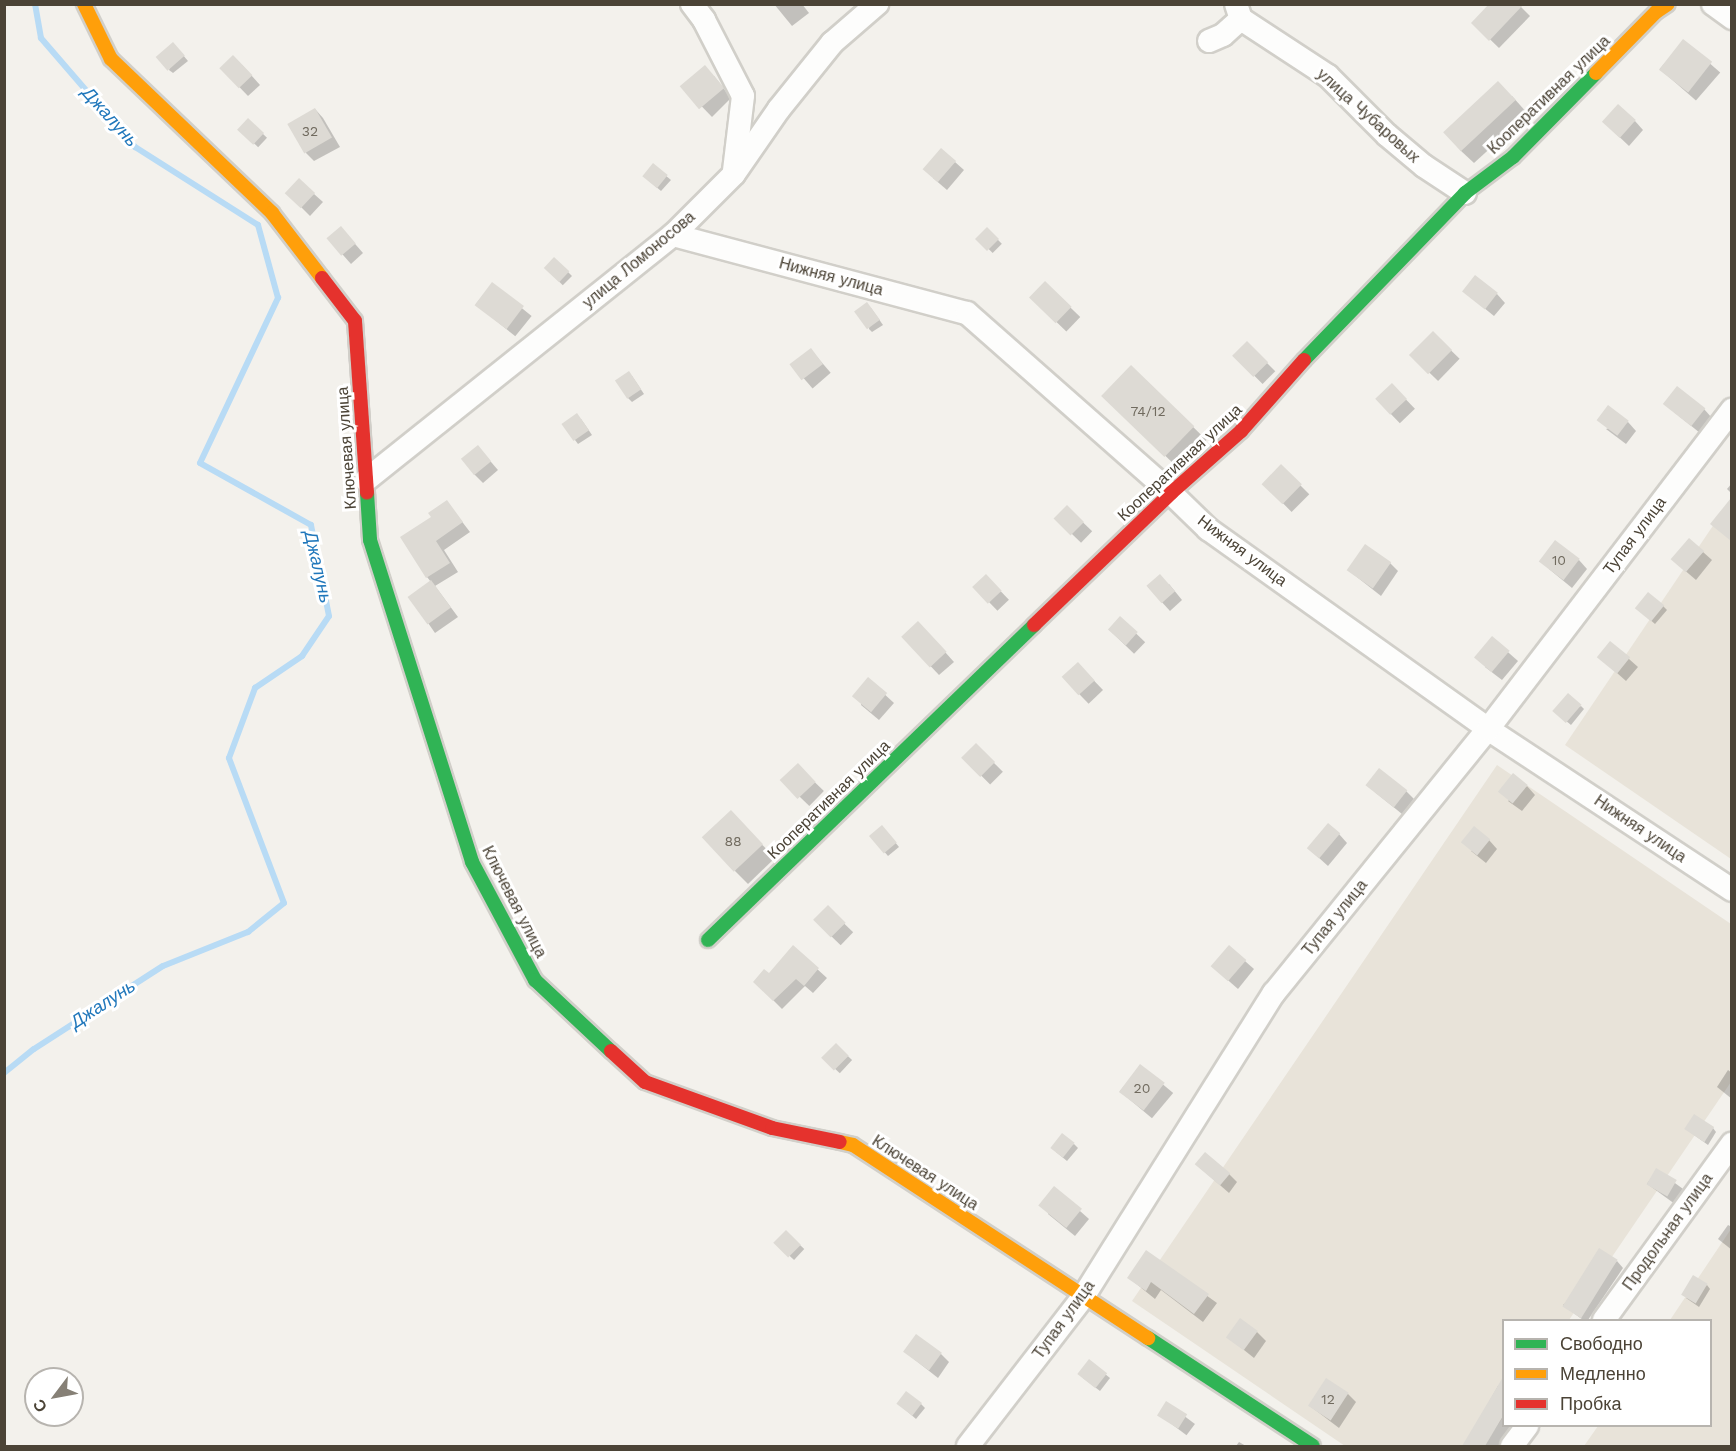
<!DOCTYPE html>
<html>
<head>
<meta charset="utf-8">
<style>
  body { margin:0 }
  #map { position:relative; width:1736px; height:1451px; overflow:hidden; background:#f3f1ec; font-family:"Work Sans",sans-serif }
  div>[style] { position:absolute }
  [style*='--x'] { left:calc(var(--x)*1px); top:calc(var(--y)*1px); width:calc(var(--w)*1px); rotate:calc(var(--a)*1deg) }
  .residential>* { inset:0; background:#e8e3d9 }
  .shadow>* { inset:0; background:#0003; transform-origin:0 0 }
  .stream>* { height:6px; margin:-3px; padding:0 3px; transform-origin:3px; border-radius:3px; background:#b8dbf5 }
  .building>* { inset:0; background:#dddad4; transform-origin:0 0 }
  .roads { filter:drop-shadow(2px 0 #d1cfc9) drop-shadow(-2px 0 #d1cfc9) drop-shadow(0 2px #d1cfc9) drop-shadow(0 -2px #d1cfc9) }
  .street>* { height:22px; margin:-11px; padding:0 11px; transform-origin:11px; border-radius:11px; background:#fdfdfc }
  .fast>* { height:14px; margin:-7px; padding:0 7px; transform-origin:7px; border-radius:7px; background:#30b455 }
  .slow>* { height:14px; margin:-7px; padding:0 7px; transform-origin:7px; border-radius:7px; background:#ff9f0a }
  .jam>* { height:14px; margin:-7px; padding:0 7px; transform-origin:7px; border-radius:7px; background:#e5322d }
  span { translate:-50% -50%; white-space:nowrap; text-align:center; line-height:1.15; -webkit-text-stroke:6px #fff; paint-order:stroke }
  .number-label { font-size:14px; color:#706a5e }
  .number-label span { -webkit-text-stroke-width:0 }
  .street-label { font-size:16px; color:#4b4336 }
  .water-label { font-size:18px; color:#2077bb; font-style:italic }
  .frame { position:absolute; inset:0; border:6px solid #4b4336; pointer-events:none }
  .legend { position:absolute; left:1502px; top:1319px; width:210px; height:108px; box-sizing:border-box; background:#fff; border:2px solid #b7b4af; margin:0; padding:8px 10px; list-style:none; font-size:18px; color:#4b4336 }
  .legend li { display:flex; align-items:center; gap:12px; height:30px }
  .legend b { width:30px; border:2px solid #b7b4af }
  .north { position:absolute; left:24px; top:1367px; width:60px; height:60px; box-sizing:border-box; background:#fff; border:2px solid #b7b4af; border-radius:50%; rotate:238deg; font-size:16px; font-weight:700; line-height:24px; text-align:center; color:#4b4336 }
  .north::after { content:''; display:block; margin:auto; width:21px; height:27px; background:#868076; clip-path:polygon(50% 0,100% 100%,50% 72%,0 100%) }
</style>
</head>
<body>
<div id="map">
  <div class="residential">
    <div style="clip-path:polygon(1731px 499px,1731px 859px,1565px 745px)"></div>
    <div style="clip-path:polygon(1497px 765px,1731px 924px,1731px 1082px,1569px 1320px,1504px 1320px,1503px 1417px,1484px 1446px,1345px 1446px,1132px 1301px)"></div>
    <div style="clip-path:polygon(1731px 1229px,1731px 1446px,1584px 1446px,1598px 1426px,1710px 1426px,1710px 1320px,1670px 1320px)"></div>
  </div>
  <div class="shadow">
    <div style="clip-path:polygon(774px 4px,802px 4px,809px 13px,792px 26px)"></div>
    <div style="clip-path:polygon(1518px 4px,1530px 16px,1499px 48px,1473px 23px)"></div>
    <div style="left:1684px;top:41px;width:48px;height:37px;rotate:41deg"></div>
    <div style="clip-path:polygon(177px 48px,188px 61px,173px 73px,169px 70px)"></div>
    <div style="clip-path:polygon(242px 65px,260px 85px,248px 96px,221px 68px)"></div>
    <div style="clip-path:polygon(714px 76px,731px 98px,712px 117px,684px 88px)"></div>
    <div style="clip-path:polygon(1512px 96px,1528px 114px,1474px 163px,1460px 150px)"></div>
    <div style="clip-path:polygon(315px 109px,323px 118px,340px 147px,314px 161px,306px 153px)"></div>
    <div style="left:248px;top:120px;width:26px;height:13px;rotate:43deg"></div>
    <div style="clip-path:polygon(1635px 121px,1643px 130px,1629px 146px,1612px 130px)"></div>
    <div style="clip-path:polygon(955px 162px,964px 170px,947px 190px,933px 178px)"></div>
    <div style="clip-path:polygon(653px 165px,671px 180px,661px 191px,648px 180px)"></div>
    <div style="clip-path:polygon(314px 194px,323px 202px,310px 216px,295px 201px)"></div>
    <div style="left:987px;top:229px;width:21px;height:13px;rotate:45deg"></div>
    <div style="clip-path:polygon(349px 237px,363px 253px,351px 264px,328px 238px)"></div>
    <div style="left:555px;top:259px;width:24px;height:13px;rotate:45deg"></div>
    <div style="left:1045px;top:283px;width:49px;height:20px;rotate:44deg"></div>
    <div style="left:492px;top:284px;width:51px;height:26px;rotate:39deg"></div>
    <div style="clip-path:polygon(1497px 294px,1505px 303px,1494px 316px,1473px 299px)"></div>
    <div style="clip-path:polygon(871px 308px,883px 325px,872px 332px,869px 329px)"></div>
    <div style="left:1433px;top:333px;width:37px;height:31px;rotate:44deg"></div>
    <div style="left:1247px;top:343px;width:40px;height:18px;rotate:45deg"></div>
    <div style="left:811px;top:350px;width:30px;height:24px;rotate:49deg"></div>
    <div style="left:1131px;top:367px;width:105px;height:40px;rotate:44deg"></div>
    <div style="clip-path:polygon(632px 376px,644px 394px,632px 402px,628px 398px)"></div>
    <div style="left:1392px;top:385px;width:33px;height:21px;rotate:46deg"></div>
    <div style="clip-path:polygon(1704px 409px,1712px 418px,1700px 433px,1674px 412px)"></div>
    <div style="clip-path:polygon(581px 419px,592px 435px,578px 444px,563px 424px)"></div>
    <div style="clip-path:polygon(1628px 422px,1636px 431px,1626px 444px,1606px 429px)"></div>
    <div style="clip-path:polygon(478px 447px,498px 470px,483px 483px,474px 474px)"></div>
    <div style="left:1281px;top:466px;width:40px;height:25px;rotate:45deg"></div>
    <div style="clip-path:polygon(1732px 483px,1732px 494px,1727px 489px)"></div>
    <div style="clip-path:polygon(447px 502px,470px 532px,444px 550px,458px 572px,435px 586px,458px 617px,435px 633px,410px 597px,431px 582px,427px 577px,433px 518px)"></div>
    <div style="left:1067px;top:507px;width:35px;height:16px;rotate:44deg"></div>
    <div style="clip-path:polygon(1703px 552px,1712px 560px,1696px 580px,1682px 568px)"></div>
    <div style="clip-path:polygon(1579px 560px,1587px 569px,1572px 588px,1549px 569px)"></div>
    <div style="clip-path:polygon(1390px 563px,1398px 571px,1381px 596px,1348px 570px)"></div>
    <div style="left:986px;top:576px;width:33px;height:16px;rotate:46deg"></div>
    <div style="clip-path:polygon(1169px 584px,1182px 600px,1170px 611px,1148px 587px)"></div>
    <div style="clip-path:polygon(1663px 606px,1667px 610px,1655px 624px,1641px 612px)"></div>
    <div style="left:1120px;top:618px;width:35px;height:16px;rotate:44deg"></div>
    <div style="clip-path:polygon(927px 632px,954px 662px,939px 675px,903px 637px)"></div>
    <div style="clip-path:polygon(1493px 639px,1518px 661px,1502px 680px,1485px 667px)"></div>
    <div style="clip-path:polygon(1611px 643px,1638px 667px,1626px 681px,1608px 665px)"></div>
    <div style="left:1078px;top:664px;width:36px;height:20px;rotate:46deg"></div>
    <div style="clip-path:polygon(868px 679px,894px 703px,879px 720px,861px 705px)"></div>
    <div style="clip-path:polygon(1581px 706px,1584px 709px,1571px 725px,1559px 715px)"></div>
    <div style="left:976px;top:745px;width:38px;height:18px;rotate:45deg"></div>
    <div style="left:798px;top:766px;width:36px;height:21px;rotate:44deg"></div>
    <div style="clip-path:polygon(1527px 786px,1535px 795px,1522px 811px,1508px 801px)"></div>
    <div style="clip-path:polygon(1406px 791px,1414px 799px,1402px 814px,1376px 793px)"></div>
    <div style="clip-path:polygon(744px 826px,775px 858px,748px 884px,735px 871px)"></div>
    <div style="clip-path:polygon(886px 831px,899px 847px,888px 856px,871px 836px)"></div>
    <div style="clip-path:polygon(1339px 834px,1347px 843px,1328px 866px,1309px 849px)"></div>
    <div style="clip-path:polygon(1489px 840px,1497px 849px,1486px 863px,1471px 851px)"></div>
    <div style="left:828px;top:908px;width:35px;height:18px;rotate:44deg"></div>
    <div style="clip-path:polygon(793px 947px,827px 978px,813px 993px,805px 986px,782px 1009px,755px 982px,769px 975px)"></div>
    <div style="clip-path:polygon(1229px 947px,1254px 969px,1238px 989px,1222px 975px)"></div>
    <div style="left:836px;top:1045px;width:22px;height:18px;rotate:43deg"></div>
    <div style="left:1141px;top:1066px;width:42px;height:33px;rotate:40deg"></div>
    <div style="clip-path:polygon(1728px 1070px,1732px 1073px,1732px 1099px,1717px 1087px)"></div>
    <div style="clip-path:polygon(1713px 1128px,1716px 1132px,1708px 1145px,1690px 1132px)"></div>
    <div style="clip-path:polygon(1074px 1144px,1078px 1148px,1067px 1161px,1056px 1152px)"></div>
    <div style="clip-path:polygon(1197px 1165px,1229px 1174px,1237px 1182px,1229px 1193px)"></div>
    <div style="left:1657px;top:1170px;width:34px;height:17px;rotate:36deg"></div>
    <div style="clip-path:polygon(1054px 1188px,1089px 1219px,1075px 1236px,1048px 1214px)"></div>
    <div style="clip-path:polygon(1728px 1225px,1732px 1227px,1732px 1250px,1718px 1239px)"></div>
    <div style="left:786px;top:1232px;width:25px;height:15px;rotate:43deg"></div>
    <div style="clip-path:polygon(1146px 1252px,1217px 1303px,1203px 1322px,1161px 1290px,1155px 1299px,1129px 1278px)"></div>
    <div style="clip-path:polygon(1617px 1261px,1623px 1268px,1588px 1320px,1583px 1320px,1563px 1305px)"></div>
    <div style="clip-path:polygon(1707px 1285px,1710px 1289px,1699px 1307px,1686px 1298px)"></div>
    <div style="clip-path:polygon(1257px 1332px,1266px 1341px,1254px 1358px,1229px 1338px)"></div>
    <div style="clip-path:polygon(905px 1352px,941px 1354px,949px 1362px,938px 1378px)"></div>
    <div style="clip-path:polygon(1089px 1361px,1110px 1378px,1100px 1391px,1083px 1378px)"></div>
    <div style="clip-path:polygon(1498px 1386px,1504px 1389px,1504px 1426px,1511px 1426px,1499px 1446px,1464px 1446px)"></div>
    <div style="clip-path:polygon(1348px 1394px,1356px 1402px,1339px 1428px,1310px 1406px)"></div>
    <div style="left:1167px;top:1403px;width:35px;height:14px;rotate:37deg"></div>
    <div style="clip-path:polygon(921px 1404px,925px 1408px,916px 1419px,902px 1407px)"></div>
    <div style="clip-path:polygon(1239px 1442px,1246px 1446px,1236px 1446px)"></div>
  </div>
  <div class="stream">
    <div style="--x:4;--y:1073;--w:38;--a:-39"></div>
    <div style="--x:34;--y:1049;--w:153;--a:-32.8"></div>
    <div style="--x:163;--y:966;--w:92;--a:-21.8"></div>
    <div style="--x:248;--y:932;--w:46;--a:-38.9"></div>
    <div style="--x:284;--y:903;--w:155;--a:-110.8"></div>
    <div style="--x:229;--y:758;--w:75;--a:-69.6"></div>
    <div style="--x:255;--y:688;--w:57;--a:-34.2"></div>
    <div style="--x:302;--y:656;--w:48;--a:-56"></div>
    <div style="--x:329;--y:616;--w:93;--a:-101.2"></div>
    <div style="--x:311;--y:525;--w:127;--a:-150.8"></div>
    <div style="--x:200;--y:463;--w:183;--a:-64.7"></div>
    <div style="--x:278;--y:298;--w:76;--a:-105.3"></div>
    <div style="--x:258;--y:225;--w:146;--a:-147.6"></div>
    <div style="--x:135;--y:147;--w:144;--a:-130.8"></div>
    <div style="--x:41;--y:38;--w:35;--a:-100"></div>
  </div>
  <div class="building">
    <div style="clip-path:polygon(1489px 4px,1524px 4px,1489px 41px,1471px 23px)"></div>
    <div style="left:1683px;top:39px;width:37px;height:39px;rotate:38deg"></div>
    <div style="left:173px;top:42px;width:18px;height:23px;rotate:49deg"></div>
    <div style="left:233px;top:55px;width:28px;height:19px;rotate:46deg"></div>
    <div style="left:705px;top:65px;width:30px;height:33px;rotate:50deg"></div>
    <div style="left:1498px;top:81px;width:26px;height:75px;rotate:47deg"></div>
    <div style="left:1618px;top:104px;width:24px;height:24px;rotate:42deg"></div>
    <div style="left:315px;top:108px;width:34px;height:32px;rotate:60deg"></div>
    <div style="left:248px;top:118px;width:22px;height:16px;rotate:43deg"></div>
    <div style="left:941px;top:148px;width:20px;height:28px;rotate:41deg"></div>
    <div style="left:653px;top:163px;width:19px;height:17px;rotate:39deg"></div>
    <div style="left:299px;top:178px;width:22px;height:21px;rotate:43deg"></div>
    <div style="left:341px;top:226px;width:23px;height:19px;rotate:50deg"></div>
    <div style="left:987px;top:227px;width:17px;height:17px;rotate:45deg"></div>
    <div style="left:554px;top:257px;width:21px;height:15px;rotate:43deg"></div>
    <div style="left:1475px;top:275px;width:29px;height:21px;rotate:38deg"></div>
    <div style="left:1045px;top:281px;width:37px;height:23px;rotate:44deg"></div>
    <div style="left:492px;top:282px;width:40px;height:29px;rotate:37deg"></div>
    <div style="left:867px;top:302px;width:22px;height:16px;rotate:54deg"></div>
    <div style="left:1433px;top:331px;width:27px;height:34px;rotate:45deg"></div>
    <div style="left:1247px;top:341px;width:30px;height:21px;rotate:45deg"></div>
    <div style="left:811px;top:348px;width:20px;height:27px;rotate:53deg"></div>
    <div style="left:1131px;top:365px;width:88px;height:43px;rotate:44deg"></div>
    <div style="left:629px;top:371px;width:22px;height:17px;rotate:56deg"></div>
    <div style="left:1392px;top:383px;width:22px;height:23px;rotate:47deg"></div>
    <div style="left:1677px;top:386px;width:36px;height:23px;rotate:38deg"></div>
    <div style="left:1608px;top:405px;width:26px;height:19px;rotate:37deg"></div>
    <div style="left:577px;top:413px;width:21px;height:19px;rotate:55deg"></div>
    <div style="left:478px;top:445px;width:21px;height:22px;rotate:51deg"></div>
    <div style="left:1281px;top:464px;width:29px;height:28px;rotate:44deg"></div>
    <div style="clip-path:polygon(1731px 498px,1731px 541px,1710px 524px)"></div>
    <div style="clip-path:polygon(447px 500px,463px 522px,436px 541px,450px 563px,426px 578px,400px 537px,431px 517px,428px 513px)"></div>
    <div style="left:1067px;top:505px;width:24px;height:19px;rotate:45deg"></div>
    <div style="left:1689px;top:538px;width:20px;height:28px;rotate:41deg"></div>
    <div style="left:1555px;top:540px;width:31px;height:27px;rotate:37deg"></div>
    <div style="left:1365px;top:544px;width:32px;height:32px;rotate:35deg"></div>
    <div style="left:986px;top:574px;width:23px;height:19px;rotate:47deg"></div>
    <div style="left:1160px;top:574px;width:23px;height:18px;rotate:49deg"></div>
    <div style="left:431px;top:580px;width:34px;height:29px;rotate:54deg"></div>
    <div style="left:1648px;top:592px;width:21px;height:21px;rotate:39deg"></div>
    <div style="left:1120px;top:616px;width:24px;height:18px;rotate:42deg"></div>
    <div style="left:918px;top:621px;width:42px;height:23px;rotate:47deg"></div>
    <div style="left:1492px;top:636px;width:23px;height:28px;rotate:40deg"></div>
    <div style="left:1610px;top:641px;width:26px;height:21px;rotate:39deg"></div>
    <div style="left:1078px;top:662px;width:25px;height:22px;rotate:48deg"></div>
    <div style="left:868px;top:677px;width:25px;height:25px;rotate:40deg"></div>
    <div style="left:1568px;top:693px;width:18px;height:24px;rotate:41deg"></div>
    <div style="left:976px;top:743px;width:27px;height:21px;rotate:45deg"></div>
    <div style="left:798px;top:763px;width:26px;height:25px;rotate:47deg"></div>
    <div style="left:1379px;top:768px;width:36px;height:22px;rotate:38deg"></div>
    <div style="left:1513px;top:773px;width:19px;height:24px;rotate:39deg"></div>
    <div style="left:731px;top:810px;width:47px;height:40px;rotate:47deg"></div>
    <div style="left:1328px;top:823px;width:16px;height:33px;rotate:40deg"></div>
    <div style="left:882px;top:825px;width:23px;height:17px;rotate:50deg"></div>
    <div style="left:1474px;top:826px;width:21px;height:21px;rotate:39deg"></div>
    <div style="left:828px;top:905px;width:25px;height:21px;rotate:45deg"></div>
    <div style="clip-path:polygon(793px 945px,819px 968px,804px 986px,796px 979px,773px 1001px,753px 982px,764px 969px,769px 973px)"></div>
    <div style="left:1229px;top:945px;width:23px;height:28px;rotate:41deg"></div>
    <div style="left:836px;top:1043px;width:18px;height:21px;rotate:45deg"></div>
    <div style="left:1140px;top:1064px;width:31px;height:35px;rotate:37deg"></div>
    <div style="left:1694px;top:1114px;width:24px;height:18px;rotate:33deg"></div>
    <div style="left:1062px;top:1133px;width:16px;height:19px;rotate:38deg"></div>
    <div style="left:1205px;top:1152px;width:33px;height:16px;rotate:40deg"></div>
    <div style="left:1656px;top:1168px;width:24px;height:19px;rotate:30deg"></div>
    <div style="left:1054px;top:1186px;width:36px;height:25px;rotate:39deg"></div>
    <div style="left:786px;top:1230px;width:21px;height:18px;rotate:45deg"></div>
    <div style="left:1599px;top:1248px;width:22px;height:69px;rotate:32deg"></div>
    <div style="clip-path:polygon(1146px 1250px,1209px 1294px,1194px 1314px,1151px 1282px,1146px 1291px,1127px 1278px)"></div>
    <div style="left:1693px;top:1275px;width:17px;height:23px;rotate:31deg"></div>
    <div style="left:1240px;top:1318px;width:22px;height:24px;rotate:36deg"></div>
    <div style="left:916px;top:1334px;width:32px;height:22px;rotate:36deg"></div>
    <div style="left:1089px;top:1359px;width:23px;height:19px;rotate:38deg"></div>
    <div style="clip-path:polygon(1503px 1377px,1503px 1416px,1485px 1446px,1462px 1446px)"></div>
    <div style="left:1326px;top:1378px;width:27px;height:33px;rotate:33deg"></div>
    <div style="left:906px;top:1391px;width:20px;height:16px;rotate:37deg"></div>
    <div style="left:1166px;top:1401px;width:25px;height:17px;rotate:32deg"></div>
  </div>
  <div class="roads">
    <div class="street">
      <div style="--x:692;--y:4;--w:20;--a:53"></div>
      <div style="--x:704;--y:20;--w:85;--a:62.8"></div>
      <div style="--x:743;--y:96;--w:75;--a:96.9"></div>
      <div style="--x:1236;--y:4;--w:16;--a:72"></div>
      <div style="--x:1241;--y:19;--w:104;--a:33.2"></div>
      <div style="--x:1328;--y:76;--w:83;--a:45"></div>
      <div style="--x:1387;--y:135;--w:48;--a:40"></div>
      <div style="--x:1424;--y:166;--w:49;--a:33.4"></div>
      <div style="--x:1713;--y:4;--w:24;--a:36"></div>
      <div style="--x:1209;--y:41;--w:15;--a:-23"></div>
      <div style="--x:1223;--y:35;--w:24;--a:-42"></div>
      <div style="--x:673;--y:235;--w:304;--a:14.9"></div>
      <div style="--x:967;--y:313;--w:272;--a:41.4"></div>
      <div style="--x:1171;--y:493;--w:52;--a:44.2"></div>
      <div style="--x:1208;--y:529;--w:344;--a:35.5"></div>
      <div style="--x:1488;--y:729;--w:292;--a:33.4"></div>
      <div style="--x:366;--y:480;--w:393;--a:-38.6"></div>
      <div style="--x:673;--y:235;--w:86;--a:-45"></div>
      <div style="--x:734;--y:174;--w:79;--a:-55.3"></div>
      <div style="--x:779;--y:109;--w:85;--a:-51.2"></div>
      <div style="--x:832;--y:43;--w:60;--a:-40.9"></div>
      <div style="--x:1604;--y:1320;--w:218;--a:-54"></div>
      <div style="--x:968;--y:1446;--w:188;--a:-52.3"></div>
      <div style="--x:1083;--y:1297;--w:359;--a:-57.9"></div>
      <div style="--x:1274;--y:993;--w:340;--a:-51"></div>
      <div style="--x:1488;--y:729;--w:402;--a:-52.6"></div>
      <div style="--x:1512;--y:1446;--w:25;--a:-53"></div>
    </div>
    <div class="fast">
      <div style="--x:1304;--y:360;--w:232;--a:-46"></div>
      <div style="--x:1465;--y:193;--w:60;--a:-36.9"></div>
      <div style="--x:1513;--y:157;--w:118;--a:-45.3"></div>
      <div style="--x:367;--y:493;--w:47;--a:86.3"></div>
      <div style="--x:370;--y:540;--w:338;--a:72.4"></div>
      <div style="--x:472;--y:862;--w:134;--a:61.9"></div>
      <div style="--x:535;--y:980;--w:104;--a:43.1"></div>
      <div style="--x:708;--y:940;--w:453;--a:-44"></div>
      <div style="--x:1148;--y:1338;--w:197;--a:33.2"></div>
    </div>
    <div class="slow">
      <div style="--x:84;--y:4;--w:61;--a:63.9"></div>
      <div style="--x:111;--y:59;--w:223;--a:43.7"></div>
      <div style="--x:272;--y:213;--w:82;--a:52.4"></div>
      <div style="--x:1596;--y:73;--w:86;--a:-45.5"></div>
      <div style="--x:1656;--y:12;--w:14;--a:-34"></div>
      <div style="--x:840;--y:1142;--w:13;--a:13"></div>
      <div style="--x:853;--y:1145;--w:353;--a:33.2"></div>
    </div>
    <div class="jam">
      <div style="--x:322;--y:278;--w:54;--a:52.5"></div>
      <div style="--x:355;--y:321;--w:172;--a:86"></div>
      <div style="--x:1034;--y:625;--w:190;--a:-43.9"></div>
      <div style="--x:1171;--y:493;--w:94;--a:-41.5"></div>
      <div style="--x:1241;--y:431;--w:95;--a:-48.4"></div>
      <div style="--x:611;--y:1051;--w:46;--a:42.4"></div>
      <div style="--x:645;--y:1082;--w:135;--a:19.9"></div>
      <div style="--x:772;--y:1128;--w:69;--a:11.6"></div>
    </div>
  </div>
  <div class="number-label">
    <span style="left:310px;top:131px">32</span>
    <span style="left:1148px;top:411px">74/12</span>
    <span style="left:1559px;top:560px">10</span>
    <span style="left:733px;top:841px">88</span>
    <span style="left:1142px;top:1088px">20</span>
    <span style="left:1328px;top:1399px">12</span>
  </div>
  <div class="street-label">
    <span style="left:1549px;top:95px;rotate:-44deg">Кооперативная улица</span>
    <span style="left:1368px;top:116px;rotate:42deg">улица Чубаровых</span>
    <span style="left:639px;top:260px;rotate:-40deg">улица Ломоносова</span>
    <span style="left:831px;top:277px;rotate:15deg">Нижняя улица</span>
    <span style="left:347px;top:448px;rotate:-94deg">Ключевая улица</span>
    <span style="left:1180px;top:463px;rotate:-43deg">Кооперативная улица</span>
    <span style="left:1635px;top:536px;rotate:-53deg">Тупая улица</span>
    <span style="left:1242px;top:551px;rotate:37deg">Нижняя улица</span>
    <span style="left:829px;top:800px;rotate:-44deg">Кооперативная улица</span>
    <span style="left:1640px;top:829px;rotate:34deg">Нижняя улица</span>
    <span style="left:514px;top:902px;rotate:63deg">Ключевая улица</span>
    <span style="left:1335px;top:918px;rotate:-51deg">Тупая улица</span>
    <span style="left:925px;top:1173px;rotate:33deg">Ключевая улица</span>
    <span style="left:1668px;top:1232px;rotate:-54deg">Продольная улица</span>
    <span style="left:1064px;top:1320px;rotate:-54deg">Тупая улица</span>
  </div>
  <div class="water-label">
    <span style="left:110px;top:117px;rotate:48deg">Джалунь</span>
    <span style="left:318px;top:567px;rotate:77deg">Джалунь</span>
    <span style="left:103px;top:1004px;rotate:-33deg">Джалунь</span>
  </div>
  <div class="frame"></div>
  <ul class="legend">
  <li><b style="height:8px;background:#30b455"></b>Свободно</li>
  <li><b style="height:8px;background:#ff9f0a"></b>Медленно</li>
  <li><b style="height:8px;background:#e5322d"></b>Пробка</li>
  </ul>
  <div class="north">С</div>
</div>
</body>
</html>
